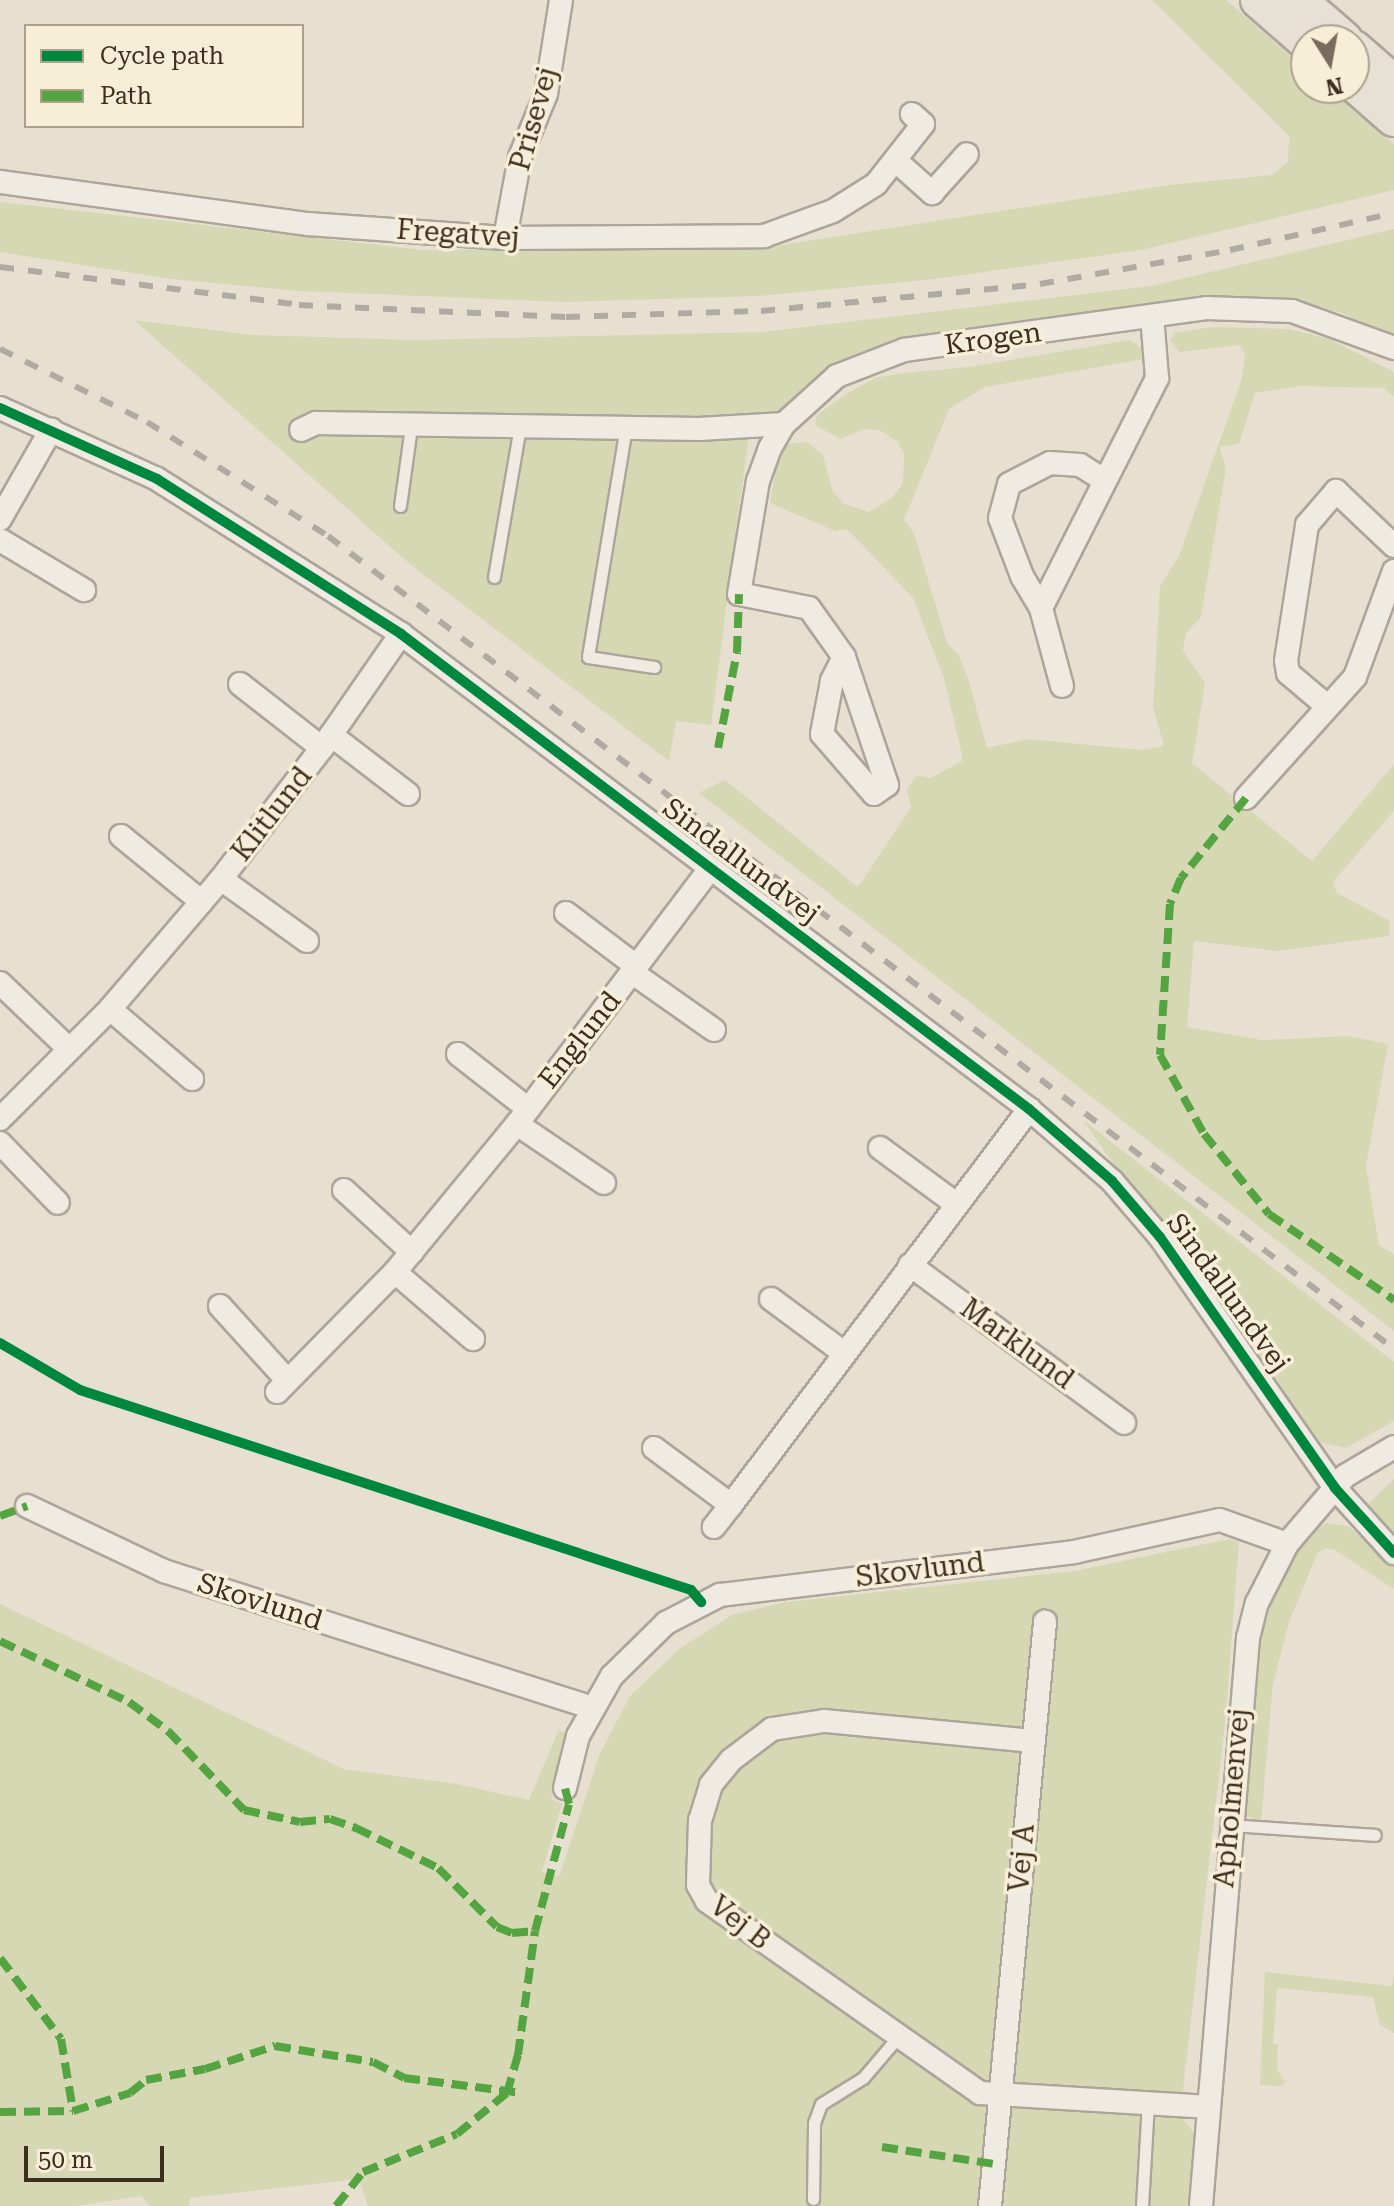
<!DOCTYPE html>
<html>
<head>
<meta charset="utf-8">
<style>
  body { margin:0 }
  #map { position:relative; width:1394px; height:2206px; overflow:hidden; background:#e7e0d1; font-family:"Roboto Serif",serif }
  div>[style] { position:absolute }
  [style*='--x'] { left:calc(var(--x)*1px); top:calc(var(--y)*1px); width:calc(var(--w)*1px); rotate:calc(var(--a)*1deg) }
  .green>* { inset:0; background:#d6d7b3 }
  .roads { filter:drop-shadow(2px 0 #ada599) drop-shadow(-2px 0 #ada599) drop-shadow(0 2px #ada599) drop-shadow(0 -2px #ada599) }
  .service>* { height:11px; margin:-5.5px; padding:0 5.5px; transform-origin:5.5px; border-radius:5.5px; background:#efebe3 }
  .minor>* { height:22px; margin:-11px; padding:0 11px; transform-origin:11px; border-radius:11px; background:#efebe3 }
  .primary>* { height:36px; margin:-18px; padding:0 18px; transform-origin:18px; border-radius:18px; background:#e6e1d4 }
  .rail>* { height:6px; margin-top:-3px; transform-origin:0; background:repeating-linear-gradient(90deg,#afaaa2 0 14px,transparent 0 28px) }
  .quiet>* { height:8px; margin-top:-4px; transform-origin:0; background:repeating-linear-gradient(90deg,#54a441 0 16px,transparent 0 24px) }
  .cycleway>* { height:10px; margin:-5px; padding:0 5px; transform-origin:5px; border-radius:5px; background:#00873e }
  span { translate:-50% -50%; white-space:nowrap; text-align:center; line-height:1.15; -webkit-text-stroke:7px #f7eed8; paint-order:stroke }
  .street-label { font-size:28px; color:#3d2e20 }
  .legend { position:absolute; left:24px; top:24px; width:280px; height:104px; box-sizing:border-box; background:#f7eed8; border:2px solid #ada18e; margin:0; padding:10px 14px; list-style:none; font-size:24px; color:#3d2e20 }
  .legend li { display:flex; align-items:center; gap:16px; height:40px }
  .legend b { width:40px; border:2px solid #ada18e }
  .north { position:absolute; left:1290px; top:24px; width:80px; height:80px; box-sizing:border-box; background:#f7eed8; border:2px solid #ada18e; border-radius:50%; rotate:169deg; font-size:22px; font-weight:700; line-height:32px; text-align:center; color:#3d2e20 }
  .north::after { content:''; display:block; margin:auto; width:28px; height:36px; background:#786c5e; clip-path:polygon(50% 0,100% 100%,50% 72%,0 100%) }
  .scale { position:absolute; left:24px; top:2146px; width:140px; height:36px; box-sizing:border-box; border:4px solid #3d2e20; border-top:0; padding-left:10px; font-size:24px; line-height:28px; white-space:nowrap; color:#3d2e20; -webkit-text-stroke:6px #f7eed8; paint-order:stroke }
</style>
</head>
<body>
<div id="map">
  <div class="green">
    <div style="clip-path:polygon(1152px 0,1226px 0,1306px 69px,1306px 88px,1329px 88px,1394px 144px,1394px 190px,1141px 250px,935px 279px,759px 296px,564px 302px,300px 291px,171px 279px,0 252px,0 202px,422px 250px,755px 249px,1169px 185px,1272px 175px,1288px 162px,1289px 136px)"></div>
    <div style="clip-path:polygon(1394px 229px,1394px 338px,1342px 313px,1293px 300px,1206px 298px,903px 343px,785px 413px,751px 418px,711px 725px,676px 721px,669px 761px,412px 566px,134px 320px,253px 335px,416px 340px,762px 332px,1151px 286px)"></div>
    <div style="clip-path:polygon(1212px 327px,1290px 329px,1329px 339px,1394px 372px,1394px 397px,1384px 388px,1300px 386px,1255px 393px,1239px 444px,1219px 447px,1226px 468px,1201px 617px,1186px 633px,1183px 651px,1205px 683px,1192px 763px,1312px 861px,1394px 764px,1394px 811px,1333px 882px,1337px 893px,1390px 921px,1389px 936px,1278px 951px,1194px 941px,1187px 1027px,1262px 1040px,1348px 1036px,1388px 1044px,1366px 1166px,1379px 1245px,1394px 1254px,1394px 1331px,699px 793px,725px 780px,858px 887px,911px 807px,907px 790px,917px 775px,931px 778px,962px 761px,962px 755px,944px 678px,913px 598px,847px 529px,835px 531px,770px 503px,777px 461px,787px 444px,807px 442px,823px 455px,833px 492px,844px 504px,869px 512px,893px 497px,903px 483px,904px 454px,897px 441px,881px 431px,864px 429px,840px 439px,815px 425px,817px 415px,844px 395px,875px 378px,903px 373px,969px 367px,1130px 340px,1143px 349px,1144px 359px,985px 387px,949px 409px,904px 520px,914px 533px,947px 643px,958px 654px,968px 678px,987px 748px,1029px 739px,1142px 750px,1164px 746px,1153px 707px,1160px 586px,1179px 556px,1242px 378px,1245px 354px,1240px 345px,1180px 352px,1170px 341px,1174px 333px)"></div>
    <div style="clip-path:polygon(1083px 1120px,1394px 1362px,1394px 1421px,1346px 1448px,1319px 1442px,1209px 1278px,1119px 1172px)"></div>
    <div style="clip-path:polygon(1394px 1479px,1394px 1535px,1367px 1505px)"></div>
    <div style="clip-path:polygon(1326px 1523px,1348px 1526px,1394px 1567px,1394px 1589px,1335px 1550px,1325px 1548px,1317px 1554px,1289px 1622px,1273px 1684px,1261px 1822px,1241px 1813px,1257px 1651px,1275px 1590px,1303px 1539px)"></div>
    <div style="clip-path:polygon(1229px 1539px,1239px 1542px,1225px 1724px,1180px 2116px,1196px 2135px,1194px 2206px,368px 2206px,359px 2179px,190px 2198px,189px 2206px,150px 2206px,141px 2196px,77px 2206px,0 2206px,0 1604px,344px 1769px,457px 1784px,529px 1800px,559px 1729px,567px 1735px,551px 1799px,562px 1804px,542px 1872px,559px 1877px,600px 1753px,630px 1696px,679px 1649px,732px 1615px,786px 1602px,1074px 1571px)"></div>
    <div style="clip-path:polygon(1265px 1972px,1392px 1986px,1394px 1973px,1394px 2033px,1380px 2025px,1373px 1997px,1277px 1988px,1273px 2044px,1278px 2045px,1277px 2069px,1285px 2082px,1281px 2086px,1260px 2085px)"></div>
  </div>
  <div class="roads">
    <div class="service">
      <div style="--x:626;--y:427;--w:233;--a:99.4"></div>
      <div style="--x:588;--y:657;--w:67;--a:8.6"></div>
      <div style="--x:400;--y:506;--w:80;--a:-82.1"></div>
      <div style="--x:494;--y:577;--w:152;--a:-80.2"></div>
      <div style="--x:1230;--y:1825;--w:145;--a:3.9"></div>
      <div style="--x:813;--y:2199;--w:76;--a:-89.2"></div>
      <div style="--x:814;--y:2123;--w:20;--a:-70"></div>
      <div style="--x:821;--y:2104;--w:49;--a:-31.8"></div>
      <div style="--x:863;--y:2078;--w:52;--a:-49.6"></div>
      <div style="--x:1142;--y:2206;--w:103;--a:-86.7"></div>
    </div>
    <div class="minor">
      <div style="--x:895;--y:160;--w:50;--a:41.7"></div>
      <div style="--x:932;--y:193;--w:52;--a:-48.1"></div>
      <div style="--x:0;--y:182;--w:311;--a:7.8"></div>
      <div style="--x:308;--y:224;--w:197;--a:4.1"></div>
      <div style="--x:505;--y:238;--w:259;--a:-0.4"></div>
      <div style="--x:764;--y:236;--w:73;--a:-19.9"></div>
      <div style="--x:833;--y:211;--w:51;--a:-32.1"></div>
      <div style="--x:876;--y:184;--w:76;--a:-51.9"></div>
      <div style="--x:923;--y:124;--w:15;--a:-138"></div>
      <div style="--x:505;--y:238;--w:82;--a:-79.5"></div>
      <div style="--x:520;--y:157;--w:68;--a:-67.6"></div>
      <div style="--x:546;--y:94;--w:95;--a:-80.9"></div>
      <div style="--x:0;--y:408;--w:172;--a:24.3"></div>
      <div style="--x:157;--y:479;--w:289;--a:32.4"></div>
      <div style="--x:401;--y:634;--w:787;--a:37.1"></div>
      <div style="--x:1029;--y:1109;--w:110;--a:40.9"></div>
      <div style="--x:1112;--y:1181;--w:74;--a:49.4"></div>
      <div style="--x:1160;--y:1237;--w:306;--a:55.1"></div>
      <div style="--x:1335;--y:1488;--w:88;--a:47.8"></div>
      <div style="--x:301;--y:430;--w:17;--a:-25"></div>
      <div style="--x:316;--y:423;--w:383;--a:0.9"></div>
      <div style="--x:699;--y:429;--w:85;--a:-3.4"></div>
      <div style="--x:0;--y:519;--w:103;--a:-60.2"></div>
      <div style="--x:0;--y:540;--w:98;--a:30.8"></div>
      <div style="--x:1041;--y:608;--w:37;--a:-121"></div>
      <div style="--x:1022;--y:576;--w:62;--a:-110.8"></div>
      <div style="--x:1000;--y:518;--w:35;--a:-75"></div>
      <div style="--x:1009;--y:484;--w:46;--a:-27.1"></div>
      <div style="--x:1050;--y:463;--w:30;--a:4"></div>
      <div style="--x:1080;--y:465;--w:28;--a:32"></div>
      <div style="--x:844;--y:657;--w:27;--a:117"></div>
      <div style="--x:832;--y:681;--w:54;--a:100.7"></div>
      <div style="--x:822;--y:734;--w:79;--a:49.1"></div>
      <div style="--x:874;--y:794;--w:16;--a:-35"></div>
      <div style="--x:887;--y:785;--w:135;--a:-108.6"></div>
      <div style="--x:844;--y:657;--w:60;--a:-125.5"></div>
      <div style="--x:809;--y:608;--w:71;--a:-168.7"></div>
      <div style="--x:739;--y:594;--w:115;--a:-80.5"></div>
      <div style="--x:758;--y:481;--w:35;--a:-70"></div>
      <div style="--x:770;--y:448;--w:28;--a:-60"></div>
      <div style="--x:784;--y:424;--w:72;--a:-42.2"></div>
      <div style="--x:837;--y:376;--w:72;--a:-21.2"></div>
      <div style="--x:904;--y:350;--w:305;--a:-7.9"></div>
      <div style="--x:1206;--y:308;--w:86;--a:2"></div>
      <div style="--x:1292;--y:311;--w:109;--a:19.9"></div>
      <div style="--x:240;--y:684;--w:104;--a:38"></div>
      <div style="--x:1062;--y:686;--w:81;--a:-105.1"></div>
      <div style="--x:1041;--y:608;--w:258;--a:-63.2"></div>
      <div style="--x:1157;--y:378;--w:62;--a:-94.6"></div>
      <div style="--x:1327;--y:706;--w:51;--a:-139.8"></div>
      <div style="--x:1288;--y:673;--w:12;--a:-99"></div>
      <div style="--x:1286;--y:661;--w:138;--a:-81.2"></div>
      <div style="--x:1307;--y:525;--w:45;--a:-49.5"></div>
      <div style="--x:1336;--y:491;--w:80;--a:43.5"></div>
      <div style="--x:331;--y:735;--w:97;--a:37.5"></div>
      <div style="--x:1246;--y:798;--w:163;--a:-48"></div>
      <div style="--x:1355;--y:677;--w:113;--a:-69.8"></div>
      <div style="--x:121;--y:836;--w:104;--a:39.2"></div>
      <div style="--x:221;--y:879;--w:106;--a:35.8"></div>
      <div style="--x:566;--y:913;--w:88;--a:37.1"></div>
      <div style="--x:633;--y:973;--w:99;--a:35.1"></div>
      <div style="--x:0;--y:983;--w:95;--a:43.7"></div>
      <div style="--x:110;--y:1009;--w:108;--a:40.5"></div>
      <div style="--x:458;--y:1054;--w:88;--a:38"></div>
      <div style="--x:0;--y:1119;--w:156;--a:-45"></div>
      <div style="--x:110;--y:1009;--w:171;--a:-49.5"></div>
      <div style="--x:221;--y:879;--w:165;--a:-52.4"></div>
      <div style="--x:322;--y:748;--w:139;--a:-55.3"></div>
      <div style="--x:517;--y:1124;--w:105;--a:34.1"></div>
      <div style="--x:0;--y:1143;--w:83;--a:46"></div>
      <div style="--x:880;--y:1148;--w:93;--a:36.3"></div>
      <div style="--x:344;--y:1190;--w:92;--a:42.4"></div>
      <div style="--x:910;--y:1265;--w:266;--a:36.4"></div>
      <div style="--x:395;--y:1272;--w:103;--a:40.7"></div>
      <div style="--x:771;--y:1299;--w:91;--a:36.5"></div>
      <div style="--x:220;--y:1306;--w:100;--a:47.8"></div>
      <div style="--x:277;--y:1392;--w:168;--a:-45.5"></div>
      <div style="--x:395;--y:1272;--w:192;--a:-50.5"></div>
      <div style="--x:517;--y:1124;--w:320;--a:-52.9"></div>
      <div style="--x:654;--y:1448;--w:96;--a:36.5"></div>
      <div style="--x:731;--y:1505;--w:28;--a:128"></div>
      <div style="--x:731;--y:1505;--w:496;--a:-53"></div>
      <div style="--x:27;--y:1506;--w:152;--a:25.4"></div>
      <div style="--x:164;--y:1571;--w:449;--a:17.7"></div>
      <div style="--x:1033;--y:1741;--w:210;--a:-174.5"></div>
      <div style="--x:824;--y:1721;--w:53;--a:171.3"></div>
      <div style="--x:772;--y:1729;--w:51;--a:142.9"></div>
      <div style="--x:731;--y:1760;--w:32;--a:129"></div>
      <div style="--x:711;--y:1785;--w:37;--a:107"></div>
      <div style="--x:700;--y:1820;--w:65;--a:91.8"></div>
      <div style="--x:698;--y:1885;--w:18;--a:61"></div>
      <div style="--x:707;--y:1901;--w:334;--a:35.1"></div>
      <div style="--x:980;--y:2093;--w:227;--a:3.5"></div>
      <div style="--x:565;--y:1788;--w:54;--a:-76"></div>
      <div style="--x:578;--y:1736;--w:69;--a:-60.5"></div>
      <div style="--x:612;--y:1676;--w:76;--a:-44.5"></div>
      <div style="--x:666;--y:1623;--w:61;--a:-27.4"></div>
      <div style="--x:720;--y:1595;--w:357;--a:-6.9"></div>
      <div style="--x:1074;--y:1552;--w:149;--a:-12.4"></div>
      <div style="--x:1220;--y:1520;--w:71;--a:19.7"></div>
      <div style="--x:990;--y:2206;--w:587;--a:-84.62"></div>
      <div style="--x:1201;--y:2206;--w:570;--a:-85.27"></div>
      <div style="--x:1248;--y:1638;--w:36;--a:-76"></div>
      <div style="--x:1257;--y:1603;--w:66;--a:-63"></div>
      <div style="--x:1287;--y:1544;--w:89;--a:-49.5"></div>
      <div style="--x:1345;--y:1476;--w:57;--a:-30.6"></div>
    </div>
    <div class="primary">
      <div style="--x:1259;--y:0;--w:62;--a:41.1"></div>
      <div style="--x:1298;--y:0;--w:61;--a:41"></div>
      <div style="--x:1354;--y:49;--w:53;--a:41.2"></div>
      <div style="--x:1354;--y:83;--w:53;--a:41.2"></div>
    </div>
  </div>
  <div class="rail">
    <div style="--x:0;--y:267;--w:301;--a:7.2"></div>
    <div style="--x:299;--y:305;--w:267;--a:2.6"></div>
    <div style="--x:566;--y:317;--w:195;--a:-1.8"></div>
    <div style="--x:761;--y:311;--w:280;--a:-5.5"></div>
    <div style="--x:1040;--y:284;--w:193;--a:-10.1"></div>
    <div style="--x:1230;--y:250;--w:168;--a:-12.7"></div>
    <div style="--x:0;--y:349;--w:164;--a:26.4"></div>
    <div style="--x:147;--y:422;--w:214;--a:32.2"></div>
    <div style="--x:328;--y:536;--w:1341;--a:37.33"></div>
  </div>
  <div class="quiet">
    <div style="--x:718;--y:748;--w:98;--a:-78.8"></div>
    <div style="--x:737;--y:652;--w:58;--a:-88"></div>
    <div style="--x:1246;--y:798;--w:103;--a:129.1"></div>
    <div style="--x:1181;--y:878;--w:28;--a:113"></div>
    <div style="--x:1170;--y:904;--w:151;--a:93.8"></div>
    <div style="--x:1160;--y:1055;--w:90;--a:60.9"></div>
    <div style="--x:1204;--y:1134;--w:103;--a:50.9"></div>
    <div style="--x:1269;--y:1214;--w:152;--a:34.5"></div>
    <div style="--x:0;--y:1516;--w:29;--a:-20"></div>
    <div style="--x:0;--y:1641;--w:143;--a:25.3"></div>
    <div style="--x:129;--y:1702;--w:49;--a:36.6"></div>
    <div style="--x:168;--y:1731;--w:110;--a:46.1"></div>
    <div style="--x:244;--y:1810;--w:57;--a:12.1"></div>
    <div style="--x:300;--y:1822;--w:30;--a:-6"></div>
    <div style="--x:330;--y:1819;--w:28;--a:19"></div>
    <div style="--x:356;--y:1828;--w:91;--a:26"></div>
    <div style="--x:438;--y:1868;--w:83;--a:45"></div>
    <div style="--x:497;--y:1927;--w:16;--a:22"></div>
    <div style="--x:512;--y:1933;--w:23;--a:-5"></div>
    <div style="--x:0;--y:1958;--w:101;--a:53"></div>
    <div style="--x:61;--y:2039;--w:73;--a:80.5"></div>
    <div style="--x:0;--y:2112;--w:73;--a:-0.8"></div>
    <div style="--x:73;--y:2111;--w:60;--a:-17.5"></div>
    <div style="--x:130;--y:2093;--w:21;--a:-39"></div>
    <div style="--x:146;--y:2080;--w:60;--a:-10.6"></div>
    <div style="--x:205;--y:2069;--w:74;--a:-18.2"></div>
    <div style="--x:275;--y:2046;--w:99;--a:9.3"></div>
    <div style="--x:373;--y:2062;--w:35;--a:27"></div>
    <div style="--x:404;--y:2078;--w:119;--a:7.2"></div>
    <div style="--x:882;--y:2147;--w:113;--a:8.6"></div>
    <div style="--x:336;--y:2206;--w:43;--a:-51.5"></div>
    <div style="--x:363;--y:2172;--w:101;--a:-22"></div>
    <div style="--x:457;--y:2134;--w:65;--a:-39.4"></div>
    <div style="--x:507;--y:2093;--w:40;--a:-74"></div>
    <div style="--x:518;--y:2055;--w:125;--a:-82.2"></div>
    <div style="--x:535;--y:1931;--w:131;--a:-75"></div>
    <div style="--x:569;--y:1804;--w:16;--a:-104"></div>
  </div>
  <div class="cycleway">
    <div style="--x:0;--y:408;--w:172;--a:24.3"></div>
    <div style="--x:157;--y:479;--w:289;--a:32.4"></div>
    <div style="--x:401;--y:634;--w:787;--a:37.1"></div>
    <div style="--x:1029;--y:1109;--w:110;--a:40.9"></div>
    <div style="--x:1112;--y:1181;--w:74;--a:49.4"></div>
    <div style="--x:1160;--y:1237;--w:306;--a:55.1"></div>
    <div style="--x:1335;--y:1488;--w:88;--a:47.8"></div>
    <div style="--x:0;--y:1343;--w:93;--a:30.4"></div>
    <div style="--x:80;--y:1390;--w:643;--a:18.12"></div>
    <div style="--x:691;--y:1590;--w:16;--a:50"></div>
  </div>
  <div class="street-label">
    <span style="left:534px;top:119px;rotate:-74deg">Prisevej</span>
    <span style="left:458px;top:234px;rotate:4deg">Fregatvej</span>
    <span style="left:993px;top:339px;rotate:-8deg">Krogen</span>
    <span style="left:272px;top:814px;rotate:-52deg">Klitlund</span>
    <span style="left:741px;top:861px;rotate:37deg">Sindallundvej</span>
    <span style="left:580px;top:1040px;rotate:-52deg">Englund</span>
    <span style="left:1228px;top:1293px;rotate:54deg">Sindallundvej</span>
    <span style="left:1017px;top:1344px;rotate:36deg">Marklund</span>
    <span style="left:920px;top:1570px;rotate:-7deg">Skovlund</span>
    <span style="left:260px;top:1602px;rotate:18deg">Skovlund</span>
    <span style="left:1232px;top:1798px;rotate:-85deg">Apholmenvej</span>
    <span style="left:1022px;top:1858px;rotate:-85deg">Vej A</span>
    <span style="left:740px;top:1923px;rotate:38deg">Vej B</span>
  </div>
  <ul class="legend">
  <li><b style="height:10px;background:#00873e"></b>Cycle path</li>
  <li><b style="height:10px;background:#54a441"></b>Path</li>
  </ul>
  <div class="north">N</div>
  <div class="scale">50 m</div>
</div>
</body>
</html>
